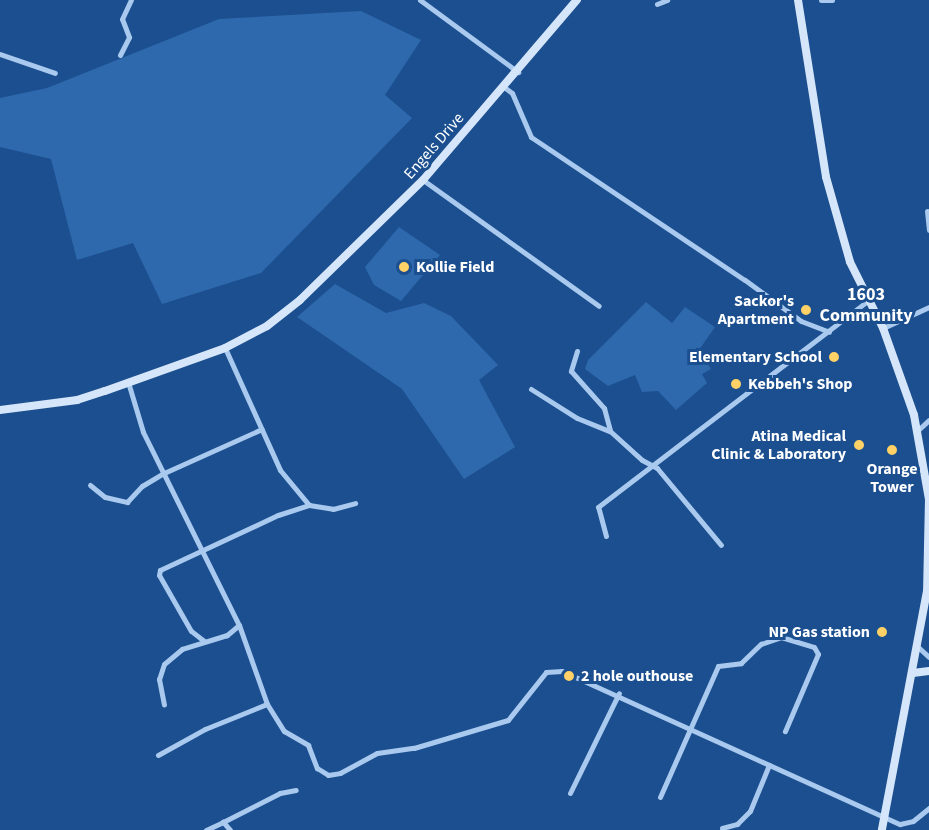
<!DOCTYPE html>
<html>
<head>
<meta charset="utf-8">
<style>
  body { margin:0 }
  #map { position:relative; width:929px; height:830px; overflow:hidden; background:#1b4f8f; font-family:"Source Sans 3",sans-serif }
  div>[style] { position:absolute }
  [style*='--x'] { left:calc(var(--x)*1px); top:calc(var(--y)*1px); width:calc(var(--w)*1px); rotate:calc(var(--a)*1deg) }
  .green>* { inset:0; background:#2e69ad }
  .street>* { height:5px; margin:-2.5px; padding:0 2.5px; transform-origin:2.5px; border-radius:2.5px; background:#a9c9ee }
  .secondary>* { height:8px; margin:-4px; padding:0 4px; transform-origin:4px; border-radius:4px; background:#d6e6fa }
  .dots>* { width:16px; height:16px; translate:-50% -50%; box-sizing:border-box; border:3px solid #1b4f8f; border-radius:50% }
  span { translate:-50% -50%; white-space:nowrap; text-align:center; line-height:1.15; -webkit-text-stroke:6px #1b4f8f; paint-order:stroke }
  .street-label { font-size:16px; color:#fff }
  .poi-label { font-size:16px; color:#fff; font-weight:700 }
  .left { translate:0 -50%; text-align:left }
  .right { translate:-100% -50%; text-align:right }
  .neighbourhood-label { font-size:18px; color:#fff; font-weight:700 }
</style>
</head>
<body>
<div id="map">
  <div class="green">
    <div style="clip-path:polygon(361px 11px,421px 40px,385px 95px,412px 118px,261px 273px,162px 304px,133px 243px,77px 260px,51px 159px,0 147px,0 98px,47px 88px,219px 19px)"></div>
    <div style="clip-path:polygon(399px 227px,440px 255px,401px 301px,374px 285px,365px 267px)"></div>
    <div style="clip-path:polygon(335px 284px,386px 313px,424px 303px,451px 316px,498px 365px,479px 380px,515px 447px,464px 479px,402px 389px,297px 317px)"></div>
    <div style="clip-path:polygon(646px 302px,672px 323px,685px 307px,715px 327px,699px 350px,711px 369px,702px 374px,707px 383px,676px 410px,658px 391px,642px 392px,635px 375px,608px 386px,585px 369px,588px 360px)"></div>
  </div>
  <div class="street">
    <div style="--x:420;--y:0;--w:122;--a:36.3"></div>
    <div style="--x:821;--y:0;--w:11;--a:0"></div>
    <div style="--x:657;--y:4;--w:11;--a:-22"></div>
    <div style="--x:0;--y:54;--w:58;--a:19.1"></div>
    <div style="--x:120;--y:55;--w:20;--a:-63"></div>
    <div style="--x:129;--y:37;--w:19;--a:-111"></div>
    <div style="--x:122;--y:19;--w:21;--a:-65"></div>
    <div style="--x:504;--y:87;--w:10;--a:37"></div>
    <div style="--x:512;--y:93;--w:48;--a:66.6"></div>
    <div style="--x:531;--y:137;--w:257;--a:33.8"></div>
    <div style="--x:745;--y:280;--w:69;--a:36.2"></div>
    <div style="--x:801;--y:321;--w:30;--a:21"></div>
    <div style="--x:423;--y:180;--w:216;--a:35.6"></div>
    <div style="--x:927;--y:211;--w:19;--a:84"></div>
    <div style="--x:883;--y:328;--w:51;--a:-24.5"></div>
    <div style="--x:225;--y:348;--w:134;--a:65.7"></div>
    <div style="--x:280;--y:470;--w:45;--a:50.4"></div>
    <div style="--x:577;--y:351;--w:21;--a:107"></div>
    <div style="--x:571;--y:371;--w:50;--a:48.3"></div>
    <div style="--x:604;--y:408;--w:24;--a:75"></div>
    <div style="--x:128;--y:382;--w:52;--a:73.3"></div>
    <div style="--x:143;--y:432;--w:216;--a:63.6"></div>
    <div style="--x:531;--y:389;--w:54;--a:32.2"></div>
    <div style="--x:577;--y:418;--w:35;--a:22"></div>
    <div style="--x:610;--y:431;--w:43;--a:42.2"></div>
    <div style="--x:642;--y:460;--w:17;--a:28"></div>
    <div style="--x:657;--y:468;--w:100;--a:50.3"></div>
    <div style="--x:917;--y:431;--w:16;--a:-43"></div>
    <div style="--x:90;--y:485;--w:19;--a:39"></div>
    <div style="--x:105;--y:497;--w:23;--a:13"></div>
    <div style="--x:127;--y:502;--w:22;--a:-47"></div>
    <div style="--x:142;--y:486;--w:26;--a:-31"></div>
    <div style="--x:164;--y:473;--w:107;--a:-24.2"></div>
    <div style="--x:606;--y:536;--w:30;--a:-105"></div>
    <div style="--x:598;--y:507;--w:341;--a:-37.4"></div>
    <div style="--x:204;--y:641;--w:16;--a:-142"></div>
    <div style="--x:191;--y:631;--w:64;--a:-119.7"></div>
    <div style="--x:159;--y:575;--w:5;--a:-79"></div>
    <div style="--x:160;--y:570;--w:130;--a:-25"></div>
    <div style="--x:278;--y:515;--w:33;--a:-18"></div>
    <div style="--x:309;--y:505;--w:24;--a:9"></div>
    <div style="--x:333;--y:509;--w:23;--a:-15"></div>
    <div style="--x:917;--y:646;--w:16;--a:43"></div>
    <div style="--x:267;--y:704;--w:32;--a:58"></div>
    <div style="--x:284;--y:731;--w:28;--a:30"></div>
    <div style="--x:308;--y:745;--w:25;--a:69"></div>
    <div style="--x:317;--y:768;--w:13;--a:32"></div>
    <div style="--x:328;--y:775;--w:12;--a:-9"></div>
    <div style="--x:340;--y:773;--w:42;--a:-28.4"></div>
    <div style="--x:377;--y:753;--w:37;--a:-8"></div>
    <div style="--x:414;--y:748;--w:98;--a:-16.6"></div>
    <div style="--x:508;--y:720;--w:61;--a:-51.6"></div>
    <div style="--x:546;--y:672;--w:16;--a:-4"></div>
    <div style="--x:562;--y:671;--w:371;--a:24.4"></div>
    <div style="--x:900;--y:824;--w:13;--a:-13"></div>
    <div style="--x:913;--y:821;--w:21;--a:-39"></div>
    <div style="--x:158;--y:755;--w:54;--a:-29"></div>
    <div style="--x:205;--y:729;--w:67;--a:-22"></div>
    <div style="--x:267;--y:704;--w:84;--a:-109.5"></div>
    <div style="--x:239;--y:625;--w:16;--a:140"></div>
    <div style="--x:227;--y:635;--w:47;--a:162.7"></div>
    <div style="--x:182;--y:649;--w:23;--a:140"></div>
    <div style="--x:164;--y:664;--w:16;--a:108"></div>
    <div style="--x:159;--y:679;--w:26;--a:79"></div>
    <div style="--x:570;--y:793;--w:111;--a:-63.9"></div>
    <div style="--x:660;--y:797;--w:143;--a:-66.1"></div>
    <div style="--x:718;--y:666;--w:23;--a:-7"></div>
    <div style="--x:741;--y:663;--w:28;--a:-44"></div>
    <div style="--x:761;--y:644;--w:21;--a:-19"></div>
    <div style="--x:781;--y:637;--w:34;--a:17"></div>
    <div style="--x:814;--y:647;--w:8;--a:60"></div>
    <div style="--x:818;--y:654;--w:84;--a:113.2"></div>
    <div style="--x:722;--y:828;--w:16;--a:-15"></div>
    <div style="--x:737;--y:824;--w:18;--a:-45"></div>
    <div style="--x:750;--y:811;--w:50;--a:-67.6"></div>
    <div style="--x:206;--y:830;--w:19;--a:-25"></div>
    <div style="--x:230;--y:830;--w:11;--a:-131"></div>
    <div style="--x:223;--y:822;--w:64;--a:-27"></div>
    <div style="--x:280;--y:793;--w:16;--a:-11"></div>
  </div>
  <div class="secondary">
    <div style="--x:798;--y:0;--w:179;--a:81"></div>
    <div style="--x:826;--y:177;--w:88;--a:74.2"></div>
    <div style="--x:850;--y:262;--w:74;--a:63.4"></div>
    <div style="--x:883;--y:328;--w:92;--a:70.4"></div>
    <div style="--x:914;--y:415;--w:85;--a:79.9"></div>
    <div style="--x:929;--y:499;--w:92;--a:91.2"></div>
    <div style="--x:927;--y:591;--w:243;--a:100.7"></div>
    <div style="--x:0;--y:410;--w:78;--a:-7.4"></div>
    <div style="--x:77;--y:400;--w:29;--a:-18"></div>
    <div style="--x:105;--y:391;--w:127;--a:-19.7"></div>
    <div style="--x:225;--y:348;--w:47;--a:-27.6"></div>
    <div style="--x:267;--y:326;--w:42;--a:-38.2"></div>
    <div style="--x:300;--y:300;--w:172;--a:-44.3"></div>
    <div style="--x:423;--y:180;--w:237;--a:-49.5"></div>
    <div style="--x:913;--y:673;--w:16;--a:-7"></div>
  </div>
  <div class="dots">
    <div style="left:404px;top:267px;background:#ffd166"></div>
    <div style="left:806px;top:310px;background:#ffd166"></div>
    <div style="left:834px;top:357px;background:#ffd166"></div>
    <div style="left:736px;top:384px;background:#ffd166"></div>
    <div style="left:859px;top:445px;background:#ffd166"></div>
    <div style="left:892px;top:450px;background:#ffd166"></div>
    <div style="left:882px;top:632px;background:#ffd166"></div>
    <div style="left:569px;top:676px;background:#ffd166"></div>
  </div>
  <div class="street-label">
    <span style="left:434px;top:146px;rotate:-49deg">Engels Drive</span>
  </div>
  <div class="poi-label">
    <span class="left" style="left:416px;top:267px">Kollie Field</span>
    <span class="right" style="left:794px;top:310px">Sackor's<br>Apartment</span>
    <span class="right" style="left:822px;top:357px">Elementary School</span>
    <span class="left" style="left:748px;top:384px">Kebbeh's Shop</span>
    <span class="right" style="left:846px;top:445px">Atina Medical<br>Clinic &amp; Laboratory</span>
    <span style="left:892px;top:478px">Orange<br>Tower</span>
    <span class="right" style="left:870px;top:632px">NP Gas station</span>
    <span class="left" style="left:581px;top:676px">2 hole outhouse</span>
  </div>
  <div class="neighbourhood-label">
    <span style="left:866px;top:306px">1603<br>Community</span>
  </div>
</div>
</body>
</html>
